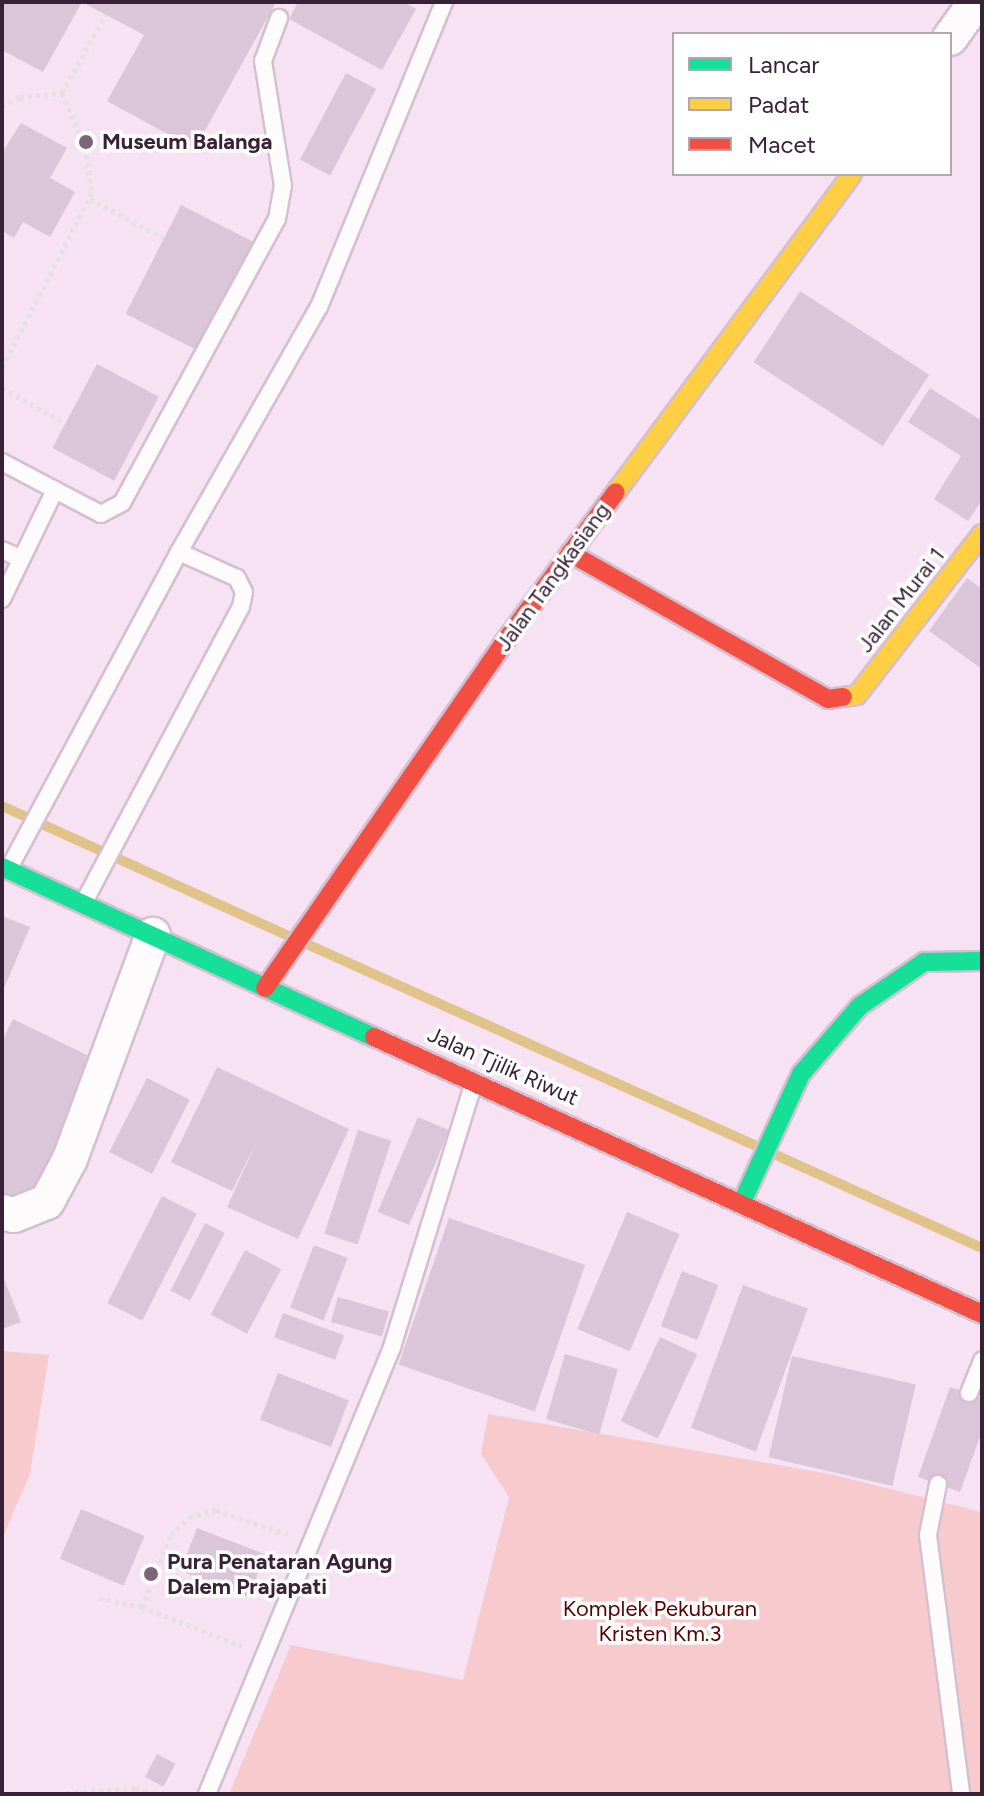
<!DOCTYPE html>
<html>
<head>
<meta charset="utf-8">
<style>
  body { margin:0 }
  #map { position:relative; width:984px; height:1796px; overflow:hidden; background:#f6e2f3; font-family:Figtree,sans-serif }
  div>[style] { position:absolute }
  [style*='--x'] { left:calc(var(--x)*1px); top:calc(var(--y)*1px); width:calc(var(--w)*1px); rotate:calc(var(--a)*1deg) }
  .green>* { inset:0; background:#f7cbcd }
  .stream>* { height:10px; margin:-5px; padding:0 5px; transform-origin:5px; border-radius:5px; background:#e0c388 }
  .building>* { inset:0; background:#dbc5d9; transform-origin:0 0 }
  .path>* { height:5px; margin-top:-2.5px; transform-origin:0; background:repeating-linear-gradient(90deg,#e6dfe5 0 4px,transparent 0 8px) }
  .roads { filter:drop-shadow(2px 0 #d4bfd1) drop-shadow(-2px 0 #d4bfd1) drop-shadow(0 2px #d4bfd1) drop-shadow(0 -2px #d4bfd1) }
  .lane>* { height:16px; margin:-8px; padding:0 8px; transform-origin:8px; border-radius:8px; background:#fefbfd }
  .street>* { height:34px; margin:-17px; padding:0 17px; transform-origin:17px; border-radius:17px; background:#fefbfd }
  .fast>* { height:18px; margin:-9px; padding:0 9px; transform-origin:9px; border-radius:9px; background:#16e098 }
  .slow>* { height:18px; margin:-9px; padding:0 9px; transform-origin:9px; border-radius:9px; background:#ffcf43 }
  .jam>* { height:18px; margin:-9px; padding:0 9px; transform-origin:9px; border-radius:9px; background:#f24e42 }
  .dots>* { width:22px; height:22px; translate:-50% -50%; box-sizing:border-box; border:4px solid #fff; border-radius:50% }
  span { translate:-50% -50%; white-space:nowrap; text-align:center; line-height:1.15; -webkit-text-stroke:7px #fff; paint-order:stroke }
  .poi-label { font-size:22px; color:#392237; font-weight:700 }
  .left { translate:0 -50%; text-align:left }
  .street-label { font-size:22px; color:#392237 }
  .park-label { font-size:22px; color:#570000 }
  .frame { position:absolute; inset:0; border:4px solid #392237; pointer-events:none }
  .legend { position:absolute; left:672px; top:32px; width:280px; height:144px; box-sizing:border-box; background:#fff; border:2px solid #b0a7af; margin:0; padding:10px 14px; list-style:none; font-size:24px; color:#392237 }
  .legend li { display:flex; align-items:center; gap:16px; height:40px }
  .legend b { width:40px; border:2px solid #b0a7af }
</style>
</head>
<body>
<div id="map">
  <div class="green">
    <div style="clip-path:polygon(2px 1351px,49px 1355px,30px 1474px,2px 1539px)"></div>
    <div style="clip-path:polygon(488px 1414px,830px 1474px,982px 1512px,982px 1794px,229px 1794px,291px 1645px,463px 1680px,509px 1497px,481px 1454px)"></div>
  </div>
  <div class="stream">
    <div style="--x:2;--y:806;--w:313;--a:24.4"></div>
    <div style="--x:309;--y:945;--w:492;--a:24.2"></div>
    <div style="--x:776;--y:1155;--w:226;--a:24.3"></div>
  </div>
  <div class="building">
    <div style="clip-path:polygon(2px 2px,82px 2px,43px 72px,2px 50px)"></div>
    <div style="clip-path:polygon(82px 2px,276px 2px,195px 149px,107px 101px,144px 35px)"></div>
    <div style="clip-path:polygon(298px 2px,404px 2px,416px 9px,382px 70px,289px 19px)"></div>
    <div style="left:346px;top:73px;width:34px;height:98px;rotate:28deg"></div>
    <div style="clip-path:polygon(21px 123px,67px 148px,50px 178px,75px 192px,50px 237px,23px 222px,14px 238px,2px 231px,2px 153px)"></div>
    <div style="left:181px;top:205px;width:82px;height:122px;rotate:27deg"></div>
    <div style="left:800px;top:291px;width:154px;height:85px;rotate:33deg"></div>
    <div style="left:97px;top:364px;width:70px;height:95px;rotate:28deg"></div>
    <div style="clip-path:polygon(930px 388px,982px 421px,982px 500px,968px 521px,934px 499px,961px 456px,908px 422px)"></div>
    <div style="clip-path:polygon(967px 578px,982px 589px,982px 669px,929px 631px)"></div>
    <div style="clip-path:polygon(2px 916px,30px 927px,2px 993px)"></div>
    <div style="clip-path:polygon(13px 1019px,97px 1060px,24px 1209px,2px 1199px,2px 1041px)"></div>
    <div style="clip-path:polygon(217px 1067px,349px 1129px,298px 1239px,227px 1207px,256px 1143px,232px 1191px,171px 1162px)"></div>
    <div style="left:147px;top:1078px;width:48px;height:83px;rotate:27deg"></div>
    <div style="left:418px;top:1117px;width:34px;height:103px;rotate:23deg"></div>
    <div style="left:358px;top:1130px;width:35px;height:109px;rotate:18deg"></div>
    <div style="left:162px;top:1196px;width:39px;height:120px;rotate:27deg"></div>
    <div style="left:627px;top:1212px;width:57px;height:127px;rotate:23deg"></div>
    <div style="left:449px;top:1218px;width:144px;height:155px;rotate:19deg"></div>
    <div style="left:205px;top:1223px;width:22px;height:76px;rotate:27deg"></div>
    <div style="left:314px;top:1245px;width:36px;height:67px;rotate:21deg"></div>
    <div style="left:245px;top:1250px;width:41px;height:73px;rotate:28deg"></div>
    <div style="left:682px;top:1271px;width:39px;height:59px;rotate:21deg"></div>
    <div style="clip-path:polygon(2px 1274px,21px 1322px,2px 1329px)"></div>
    <div style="left:743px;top:1285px;width:69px;height:152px;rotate:20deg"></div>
    <div style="left:338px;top:1297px;width:53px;height:26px;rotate:16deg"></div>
    <div style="left:283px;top:1313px;width:65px;height:26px;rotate:20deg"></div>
    <div style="left:660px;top:1337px;width:41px;height:93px;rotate:25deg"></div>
    <div style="left:565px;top:1354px;width:55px;height:68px;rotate:16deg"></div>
    <div style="left:792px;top:1356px;width:127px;height:104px;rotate:13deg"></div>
    <div style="left:278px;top:1373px;width:76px;height:50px;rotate:21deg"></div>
    <div style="clip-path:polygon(950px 1387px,982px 1398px,982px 1431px,960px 1492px,918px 1477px)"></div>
    <div style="left:81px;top:1509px;width:69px;height:54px;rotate:23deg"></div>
    <div style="left:197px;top:1528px;width:73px;height:46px;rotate:21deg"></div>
    <div style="left:157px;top:1754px;width:21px;height:26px;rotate:28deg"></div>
  </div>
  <div class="path">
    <div style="--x:62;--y:93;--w:90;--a:-60.6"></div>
    <div style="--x:2;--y:106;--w:20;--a:-27"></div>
    <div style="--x:20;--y:97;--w:42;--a:-5.4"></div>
    <div style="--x:62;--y:93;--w:59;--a:66.9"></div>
    <div style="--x:85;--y:147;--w:47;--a:81.3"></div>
    <div style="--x:92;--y:193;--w:197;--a:117.2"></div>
    <div style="--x:90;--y:199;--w:84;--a:27.8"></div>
    <div style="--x:2;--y:388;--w:72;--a:29.1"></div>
    <div style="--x:99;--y:1598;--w:44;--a:11.8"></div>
    <div style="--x:142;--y:1607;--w:107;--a:21.3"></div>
    <div style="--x:142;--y:1607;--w:78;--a:-68.1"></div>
    <div style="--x:171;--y:1535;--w:25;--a:-45"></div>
    <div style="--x:189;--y:1517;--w:28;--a:-15"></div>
    <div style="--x:216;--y:1510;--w:77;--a:18.9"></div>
    <div style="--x:59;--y:1794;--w:76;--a:-4.5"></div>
    <div style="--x:135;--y:1788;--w:24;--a:15"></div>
  </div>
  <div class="roads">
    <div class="lane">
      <div style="--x:2;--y:462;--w:60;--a:27.8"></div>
      <div style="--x:55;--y:490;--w:121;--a:115.9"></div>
      <div style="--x:55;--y:490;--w:52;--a:27.6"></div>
      <div style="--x:101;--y:514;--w:24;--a:-28"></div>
      <div style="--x:122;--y:503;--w:324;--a:-61.4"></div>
      <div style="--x:277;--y:219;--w:34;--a:-80"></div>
      <div style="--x:283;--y:186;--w:127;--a:-99.1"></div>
      <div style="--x:263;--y:61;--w:46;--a:-69.6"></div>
      <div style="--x:2;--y:550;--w:21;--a:25"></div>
      <div style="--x:9;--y:868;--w:359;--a:-61.7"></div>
      <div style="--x:179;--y:552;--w:282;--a:-60.3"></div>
      <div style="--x:319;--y:307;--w:330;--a:-67.7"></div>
      <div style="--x:84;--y:902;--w:334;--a:-62"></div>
      <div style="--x:241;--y:607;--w:15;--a:-79"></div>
      <div style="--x:244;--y:592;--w:16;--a:-117"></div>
      <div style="--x:237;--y:578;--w:64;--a:-155.9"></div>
      <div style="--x:969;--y:1393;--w:35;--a:-68"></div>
      <div style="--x:938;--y:1484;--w:52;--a:101.1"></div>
      <div style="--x:928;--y:1535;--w:261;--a:82.7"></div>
      <div style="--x:207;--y:1794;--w:484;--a:-67.5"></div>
      <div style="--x:392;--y:1347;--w:273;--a:-72.8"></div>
    </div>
    <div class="street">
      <div style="--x:950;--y:38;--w:44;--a:-54.2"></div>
      <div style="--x:2;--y:1212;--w:12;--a:14"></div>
      <div style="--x:14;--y:1215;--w:35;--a:-22"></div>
      <div style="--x:47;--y:1202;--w:49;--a:-61.9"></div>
      <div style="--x:70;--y:1159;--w:239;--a:-69.7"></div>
    </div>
    <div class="fast">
      <div style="--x:2;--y:867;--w:409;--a:24.6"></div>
      <div style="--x:743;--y:1200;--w:139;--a:-65.3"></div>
      <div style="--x:801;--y:1074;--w:90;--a:-49.1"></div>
      <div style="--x:860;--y:1006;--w:78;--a:-34.5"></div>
      <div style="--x:924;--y:962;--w:58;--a:-1"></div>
    </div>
    <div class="slow">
      <div style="--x:616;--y:492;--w:396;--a:-53.4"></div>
      <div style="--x:843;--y:697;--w:14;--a:-8"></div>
      <div style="--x:857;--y:695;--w:204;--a:-52.2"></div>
    </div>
    <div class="jam">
      <div style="--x:570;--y:553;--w:296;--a:29.5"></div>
      <div style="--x:828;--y:699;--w:15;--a:-8"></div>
      <div style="--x:265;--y:988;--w:418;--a:-55.3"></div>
      <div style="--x:503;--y:644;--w:189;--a:-53.4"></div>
      <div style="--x:374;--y:1037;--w:668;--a:24.49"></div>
    </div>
  </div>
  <div class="dots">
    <div style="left:86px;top:142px;background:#7b6579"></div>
    <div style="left:151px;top:1574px;background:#7b6579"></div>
  </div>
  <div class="poi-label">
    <span class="left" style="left:102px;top:142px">Museum Balanga</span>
    <span class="left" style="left:167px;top:1574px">Pura Penataran Agung<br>Dalem Prajapati</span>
  </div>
  <div class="street-label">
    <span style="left:553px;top:577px;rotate:-54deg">Jalan Tangkasiang</span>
    <span style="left:901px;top:600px;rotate:-52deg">Jalan Murai 1</span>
    <span style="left:503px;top:1066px;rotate:24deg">Jalan Tjilik Riwut</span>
  </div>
  <div class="park-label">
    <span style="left:660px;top:1621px">Komplek Pekuburan<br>Kristen Km.3</span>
  </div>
  <div class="frame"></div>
  <ul class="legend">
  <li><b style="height:10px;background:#16e098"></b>Lancar</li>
  <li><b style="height:10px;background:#ffcf43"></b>Padat</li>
  <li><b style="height:10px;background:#f24e42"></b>Macet</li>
  </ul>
</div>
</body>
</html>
